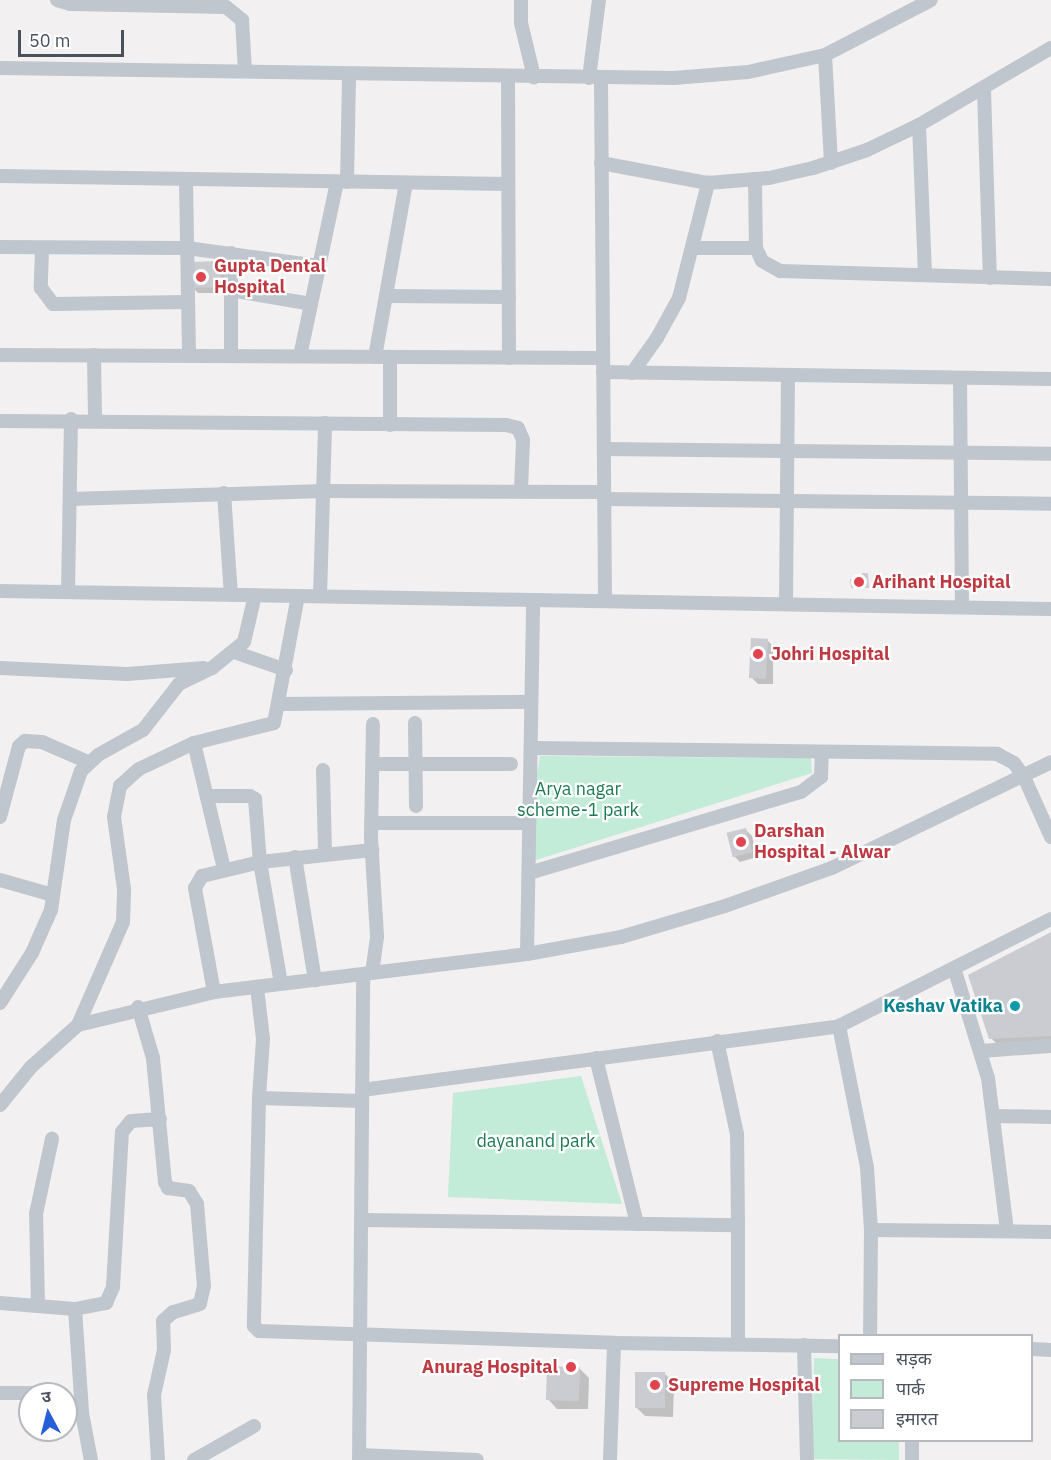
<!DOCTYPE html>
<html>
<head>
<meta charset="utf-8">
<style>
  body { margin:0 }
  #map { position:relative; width:1051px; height:1460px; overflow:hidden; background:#f2f0f0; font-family:"IBM Plex Sans","Noto Sans Devanagari",sans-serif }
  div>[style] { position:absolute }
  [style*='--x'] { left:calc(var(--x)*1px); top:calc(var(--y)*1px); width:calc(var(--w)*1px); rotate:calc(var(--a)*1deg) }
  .green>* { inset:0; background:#c2ecd7 }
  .shadow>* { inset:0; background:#0003 }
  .building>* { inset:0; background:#caccd2; transform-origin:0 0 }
  .minor>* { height:14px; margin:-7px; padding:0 7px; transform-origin:7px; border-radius:7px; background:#bfc6ce }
  .dots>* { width:16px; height:16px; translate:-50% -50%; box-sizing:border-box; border:3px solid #fff; border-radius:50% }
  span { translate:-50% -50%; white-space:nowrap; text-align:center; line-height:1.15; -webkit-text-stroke:4.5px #fff; paint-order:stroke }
  .health-label { font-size:18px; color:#be3a42; font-weight:700 }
  .left { translate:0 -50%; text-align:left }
  .right { translate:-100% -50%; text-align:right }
  .park-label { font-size:18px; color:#1e7956 }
  .culture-label { font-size:18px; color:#0d838f; font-weight:700 }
  .legend { position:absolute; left:838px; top:1334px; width:195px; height:108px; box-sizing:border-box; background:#fff; border:2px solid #b6b9be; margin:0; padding:8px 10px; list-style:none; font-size:18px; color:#49515c }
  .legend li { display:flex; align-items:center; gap:12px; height:30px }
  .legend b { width:30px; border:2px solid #b6b9be }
  .north { position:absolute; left:18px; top:1382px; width:60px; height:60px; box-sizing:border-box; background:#fff; border:2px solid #b6b9be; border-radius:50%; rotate:353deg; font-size:16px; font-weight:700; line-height:24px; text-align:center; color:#49515c }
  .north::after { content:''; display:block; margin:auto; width:21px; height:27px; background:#265fd6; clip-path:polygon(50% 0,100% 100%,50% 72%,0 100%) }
  .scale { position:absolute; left:18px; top:30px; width:106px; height:27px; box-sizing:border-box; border:3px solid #49515c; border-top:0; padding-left:8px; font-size:18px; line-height:21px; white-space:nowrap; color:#49515c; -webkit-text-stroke:4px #fff; paint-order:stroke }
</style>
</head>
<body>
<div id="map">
  <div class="green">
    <div style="clip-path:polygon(540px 756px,811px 758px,812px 773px,533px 861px,529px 823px)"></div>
    <div style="clip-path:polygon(581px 1076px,622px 1204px,448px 1197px,453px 1093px)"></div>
    <div style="clip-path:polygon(814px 1358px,839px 1359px,840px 1440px,899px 1441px,899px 1460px,812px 1459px)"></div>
  </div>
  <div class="shadow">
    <div style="clip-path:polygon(219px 263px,225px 269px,226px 293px,198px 293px,192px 287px)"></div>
    <div style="clip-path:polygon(767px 640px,773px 646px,773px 684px,758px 684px,752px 678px)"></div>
    <div style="clip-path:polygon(746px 830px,752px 836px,757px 857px,740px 862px,734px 856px)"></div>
    <div style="clip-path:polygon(1051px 934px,1051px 1049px,1004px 1051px,991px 1038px)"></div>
    <div style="clip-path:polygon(579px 1368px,589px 1378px,588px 1409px,557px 1409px,548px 1399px)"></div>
    <div style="clip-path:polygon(665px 1374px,674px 1383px,673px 1417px,645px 1416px,636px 1407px)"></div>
  </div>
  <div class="building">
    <div style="left:220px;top:261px;width:26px;height:30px;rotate:88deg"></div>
    <div style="clip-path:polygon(862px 573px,868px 573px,869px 588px,851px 588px,850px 579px,862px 578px)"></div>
    <div style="left:751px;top:638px;width:17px;height:40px;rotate:3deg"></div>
    <div style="left:746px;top:828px;width:25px;height:20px;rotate:76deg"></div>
    <div style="clip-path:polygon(1051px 932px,1051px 1036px,989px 1039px,968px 975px)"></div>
    <div style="left:547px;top:1366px;width:33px;height:34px;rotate:2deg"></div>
    <div style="left:635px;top:1372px;width:30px;height:36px"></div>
  </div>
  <div class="minor">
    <div style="--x:57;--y:0;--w:14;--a:17"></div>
    <div style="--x:70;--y:4;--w:156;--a:1.1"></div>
    <div style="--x:226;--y:7;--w:21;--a:39"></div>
    <div style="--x:242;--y:20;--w:51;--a:86.6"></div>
    <div style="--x:521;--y:0;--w:23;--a:90"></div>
    <div style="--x:521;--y:23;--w:56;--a:76.5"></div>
    <div style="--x:825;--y:55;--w:108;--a:86.8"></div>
    <div style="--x:0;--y:68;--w:674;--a:0.85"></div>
    <div style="--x:674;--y:78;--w:74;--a:-4.6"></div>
    <div style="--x:748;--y:72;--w:79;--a:-12.4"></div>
    <div style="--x:825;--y:55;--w:119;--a:-27.4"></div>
    <div style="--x:508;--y:77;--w:281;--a:89.8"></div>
    <div style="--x:589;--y:78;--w:79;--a:-82.7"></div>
    <div style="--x:601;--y:78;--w:523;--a:89.56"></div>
    <div style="--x:984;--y:90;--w:188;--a:88.2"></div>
    <div style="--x:919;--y:125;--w:150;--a:87.7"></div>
    <div style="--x:601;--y:163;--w:109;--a:10.6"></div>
    <div style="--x:708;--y:183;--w:61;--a:-4.7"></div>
    <div style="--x:769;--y:178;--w:45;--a:-12.8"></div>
    <div style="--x:813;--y:168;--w:57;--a:-18.4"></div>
    <div style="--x:867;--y:150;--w:58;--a:-25.7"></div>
    <div style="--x:919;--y:125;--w:153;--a:-30.3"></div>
    <div style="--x:0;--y:176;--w:508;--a:0.9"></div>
    <div style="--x:755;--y:179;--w:69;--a:89.2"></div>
    <div style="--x:756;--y:248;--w:14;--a:65"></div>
    <div style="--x:762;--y:261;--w:21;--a:29"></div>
    <div style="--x:780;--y:271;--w:271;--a:1.7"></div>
    <div style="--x:186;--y:181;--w:175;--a:89"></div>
    <div style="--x:347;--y:182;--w:108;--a:-88.9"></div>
    <div style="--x:0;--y:247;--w:187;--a:0.3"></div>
    <div style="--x:187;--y:248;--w:133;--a:7.8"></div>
    <div style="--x:694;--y:248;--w:62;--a:0"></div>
    <div style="--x:42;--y:250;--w:38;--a:92"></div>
    <div style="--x:41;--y:288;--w:20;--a:53"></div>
    <div style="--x:53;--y:304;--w:134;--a:-0.9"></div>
    <div style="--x:231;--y:253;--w:103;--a:90"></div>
    <div style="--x:230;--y:290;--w:82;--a:9.8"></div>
    <div style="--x:386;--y:296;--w:123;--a:0.5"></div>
    <div style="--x:0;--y:355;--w:603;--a:0.29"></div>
    <div style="--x:94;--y:355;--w:64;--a:89.1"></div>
    <div style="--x:300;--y:356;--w:178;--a:-78"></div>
    <div style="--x:375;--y:357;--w:177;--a:-79.9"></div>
    <div style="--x:390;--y:357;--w:68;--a:90"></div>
    <div style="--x:603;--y:372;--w:448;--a:0.9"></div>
    <div style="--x:632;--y:373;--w:43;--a:-54.5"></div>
    <div style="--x:657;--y:338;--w:46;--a:-61.2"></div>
    <div style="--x:679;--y:298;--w:119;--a:-75.8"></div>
    <div style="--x:960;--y:378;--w:228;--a:89.5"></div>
    <div style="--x:0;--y:421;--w:506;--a:0.45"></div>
    <div style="--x:506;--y:425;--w:12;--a:14"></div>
    <div style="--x:518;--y:428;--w:13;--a:67"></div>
    <div style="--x:523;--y:440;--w:50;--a:92.3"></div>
    <div style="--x:604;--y:449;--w:447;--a:0.6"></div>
    <div style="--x:224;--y:493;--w:102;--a:86.1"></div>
    <div style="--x:70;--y:499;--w:253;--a:-1.8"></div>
    <div style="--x:323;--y:491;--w:281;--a:0.2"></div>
    <div style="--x:604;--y:499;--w:447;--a:0.6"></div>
    <div style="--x:0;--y:591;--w:533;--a:0.97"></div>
    <div style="--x:68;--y:592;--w:173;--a:-89"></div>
    <div style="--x:320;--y:596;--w:173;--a:-88.3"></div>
    <div style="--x:786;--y:603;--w:227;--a:-89.5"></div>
    <div style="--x:234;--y:652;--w:55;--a:19.1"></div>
    <div style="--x:0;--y:668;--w:127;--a:2.7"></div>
    <div style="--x:127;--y:674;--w:77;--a:-4.5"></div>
    <div style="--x:279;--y:704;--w:252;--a:-0.5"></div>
    <div style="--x:415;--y:723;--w:83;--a:89.3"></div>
    <div style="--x:194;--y:743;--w:130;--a:76.6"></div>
    <div style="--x:531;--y:748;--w:466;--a:0.7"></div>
    <div style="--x:997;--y:754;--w:19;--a:28"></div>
    <div style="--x:1014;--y:763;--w:17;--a:54"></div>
    <div style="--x:1024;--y:777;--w:66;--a:65.8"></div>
    <div style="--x:374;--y:764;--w:137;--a:0"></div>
    <div style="--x:323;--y:770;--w:84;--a:88.6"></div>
    <div style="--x:208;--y:796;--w:42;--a:0"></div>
    <div style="--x:250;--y:796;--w:6;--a:31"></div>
    <div style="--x:255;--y:799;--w:63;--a:85.5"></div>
    <div style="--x:260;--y:862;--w:123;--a:80.2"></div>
    <div style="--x:0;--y:817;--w:73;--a:-75"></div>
    <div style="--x:19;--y:746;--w:8;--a:-40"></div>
    <div style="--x:25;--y:741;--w:17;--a:3"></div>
    <div style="--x:42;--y:742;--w:50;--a:23.5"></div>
    <div style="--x:371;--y:823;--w:158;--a:0"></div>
    <div style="--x:295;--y:857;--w:125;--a:80.8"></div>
    <div style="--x:529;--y:873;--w:284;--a:-16.6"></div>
    <div style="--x:801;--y:792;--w:25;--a:-37"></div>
    <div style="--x:821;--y:777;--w:25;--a:-88"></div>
    <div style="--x:0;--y:880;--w:55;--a:15.8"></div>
    <div style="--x:527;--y:954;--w:354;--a:-89"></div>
    <div style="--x:533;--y:600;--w:518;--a:1"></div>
    <div style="--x:955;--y:971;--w:112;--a:72.9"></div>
    <div style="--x:988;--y:1078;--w:154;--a:82.9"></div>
    <div style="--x:372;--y:973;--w:37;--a:-82"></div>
    <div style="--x:377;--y:936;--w:99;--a:-93.5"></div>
    <div style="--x:371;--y:837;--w:113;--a:-89"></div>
    <div style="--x:257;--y:987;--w:52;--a:83.4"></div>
    <div style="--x:263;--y:1039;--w:59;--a:93.9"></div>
    <div style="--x:214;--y:992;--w:106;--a:-100.4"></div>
    <div style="--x:195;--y:888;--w:14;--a:-60"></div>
    <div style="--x:202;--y:876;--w:60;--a:-13.6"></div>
    <div style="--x:260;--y:862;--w:113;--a:-6.1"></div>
    <div style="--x:0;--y:1003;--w:59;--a:-57.4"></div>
    <div style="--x:32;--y:953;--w:47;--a:-66.2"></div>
    <div style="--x:51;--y:910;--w:91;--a:-81.8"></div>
    <div style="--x:64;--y:820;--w:52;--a:-70.9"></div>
    <div style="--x:81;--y:771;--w:23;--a:-43"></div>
    <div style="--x:98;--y:755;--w:51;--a:-29.1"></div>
    <div style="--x:143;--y:730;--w:58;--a:-52"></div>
    <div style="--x:179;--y:684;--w:37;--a:-26"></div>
    <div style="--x:212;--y:668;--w:41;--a:-39.1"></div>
    <div style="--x:244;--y:642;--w:48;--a:-76.8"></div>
    <div style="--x:138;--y:1007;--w:53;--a:73.6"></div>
    <div style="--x:153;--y:1058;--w:125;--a:84.5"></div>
    <div style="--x:165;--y:1182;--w:7;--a:63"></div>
    <div style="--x:168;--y:1188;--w:21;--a:8"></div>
    <div style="--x:189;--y:1191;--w:15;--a:58"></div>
    <div style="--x:197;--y:1204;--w:82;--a:85.1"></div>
    <div style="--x:204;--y:1286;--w:18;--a:103"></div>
    <div style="--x:200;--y:1304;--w:28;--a:163"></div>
    <div style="--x:173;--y:1312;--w:13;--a:138"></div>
    <div style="--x:163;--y:1321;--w:29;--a:88"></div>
    <div style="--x:164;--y:1350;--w:46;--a:102.5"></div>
    <div style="--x:154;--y:1395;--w:65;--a:86.5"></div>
    <div style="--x:78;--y:1025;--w:112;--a:-66.4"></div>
    <div style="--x:123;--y:922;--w:33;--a:-88"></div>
    <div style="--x:124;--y:889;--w:73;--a:-97.9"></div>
    <div style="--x:114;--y:817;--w:32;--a:-79"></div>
    <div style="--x:120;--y:786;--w:25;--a:-42"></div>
    <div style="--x:139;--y:769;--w:61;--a:-25.3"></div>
    <div style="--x:194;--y:743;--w:82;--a:-14"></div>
    <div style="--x:274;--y:723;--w:129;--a:-79.3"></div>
    <div style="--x:839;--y:1026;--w:144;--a:78.8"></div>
    <div style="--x:867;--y:1167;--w:63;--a:86.4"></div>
    <div style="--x:871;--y:1230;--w:106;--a:90.5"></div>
    <div style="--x:981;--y:1051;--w:70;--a:-4.1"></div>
    <div style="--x:596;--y:1058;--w:171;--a:76.1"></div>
    <div style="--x:362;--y:1090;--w:481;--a:-7.6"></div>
    <div style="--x:839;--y:1026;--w:237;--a:-26.8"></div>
    <div style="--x:362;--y:1101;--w:103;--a:-178.3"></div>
    <div style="--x:259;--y:1098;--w:228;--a:91.3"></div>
    <div style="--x:254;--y:1326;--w:7;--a:45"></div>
    <div style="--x:259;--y:1331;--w:355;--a:1.9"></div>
    <div style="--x:0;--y:1105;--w:49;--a:-50.8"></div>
    <div style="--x:31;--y:1067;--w:63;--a:-41.8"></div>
    <div style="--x:78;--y:1025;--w:140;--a:-13.6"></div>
    <div style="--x:214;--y:992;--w:315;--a:-6.9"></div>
    <div style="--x:527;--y:954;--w:96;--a:-10.3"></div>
    <div style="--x:621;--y:937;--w:109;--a:-16.6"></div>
    <div style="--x:725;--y:906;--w:114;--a:-19.6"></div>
    <div style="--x:832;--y:868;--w:243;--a:-25.8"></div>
    <div style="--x:995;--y:1116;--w:56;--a:1"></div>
    <div style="--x:361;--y:1220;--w:377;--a:0.8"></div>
    <div style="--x:738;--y:1225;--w:91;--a:-90.6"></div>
    <div style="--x:737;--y:1134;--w:95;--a:-102.1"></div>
    <div style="--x:871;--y:1230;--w:180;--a:0.6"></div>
    <div style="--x:0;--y:1303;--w:75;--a:4.6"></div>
    <div style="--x:75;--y:1309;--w:32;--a:-11"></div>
    <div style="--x:106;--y:1303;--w:17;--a:-66"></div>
    <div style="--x:113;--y:1287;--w:155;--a:-86.7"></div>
    <div style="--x:122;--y:1132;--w:14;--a:-51"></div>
    <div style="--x:131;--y:1121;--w:29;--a:-4"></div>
    <div style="--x:38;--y:1306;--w:92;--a:-91.2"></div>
    <div style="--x:36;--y:1214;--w:77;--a:-78"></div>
    <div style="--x:75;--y:1309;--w:104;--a:86.1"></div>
    <div style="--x:82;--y:1413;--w:48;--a:79.2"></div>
    <div style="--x:738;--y:1344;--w:119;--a:-90"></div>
    <div style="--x:804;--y:1345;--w:115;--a:88.5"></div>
    <div style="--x:1032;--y:1349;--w:19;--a:3"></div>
    <div style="--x:0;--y:1393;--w:41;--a:0"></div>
    <div style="--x:912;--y:1440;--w:20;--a:90"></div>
    <div style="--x:359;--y:1455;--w:118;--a:2.4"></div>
    <div style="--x:194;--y:1460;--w:69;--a:-29.5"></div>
    <div style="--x:359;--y:1460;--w:486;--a:-89.5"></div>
    <div style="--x:610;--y:1460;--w:117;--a:-88"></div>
    <div style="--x:614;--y:1343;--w:226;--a:0.8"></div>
  </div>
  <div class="dots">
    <div style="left:201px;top:277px;background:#e0444e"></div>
    <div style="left:859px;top:582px;background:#e0444e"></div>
    <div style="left:758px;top:654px;background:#e0444e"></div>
    <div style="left:741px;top:842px;background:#e0444e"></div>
    <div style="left:1015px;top:1006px;background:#0f9aa8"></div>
    <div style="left:571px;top:1367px;background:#e0444e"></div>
    <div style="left:655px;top:1385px;background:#e0444e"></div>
  </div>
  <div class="health-label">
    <span class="left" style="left:214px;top:277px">Gupta Dental<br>Hospital</span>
    <span class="left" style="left:872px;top:582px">Arihant Hospital</span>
    <span class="left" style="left:771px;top:654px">Johri Hospital</span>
    <span class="left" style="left:754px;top:842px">Darshan<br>Hospital - Alwar</span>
    <span class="right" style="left:558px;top:1367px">Anurag Hospital</span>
    <span class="left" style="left:668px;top:1385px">Supreme Hospital</span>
  </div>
  <div class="park-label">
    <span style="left:578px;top:800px">Arya nagar<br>scheme-1 park</span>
    <span style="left:536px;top:1141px">dayanand park</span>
  </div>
  <div class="culture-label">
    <span class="right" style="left:1003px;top:1006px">Keshav Vatika</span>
  </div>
  <ul class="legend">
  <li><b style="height:8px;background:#bfc6ce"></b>सड़क</li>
  <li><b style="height:16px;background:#c2ecd7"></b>पार्क</li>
  <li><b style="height:16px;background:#caccd2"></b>इमारत</li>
  </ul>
  <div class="north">उ</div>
  <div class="scale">50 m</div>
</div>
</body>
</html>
